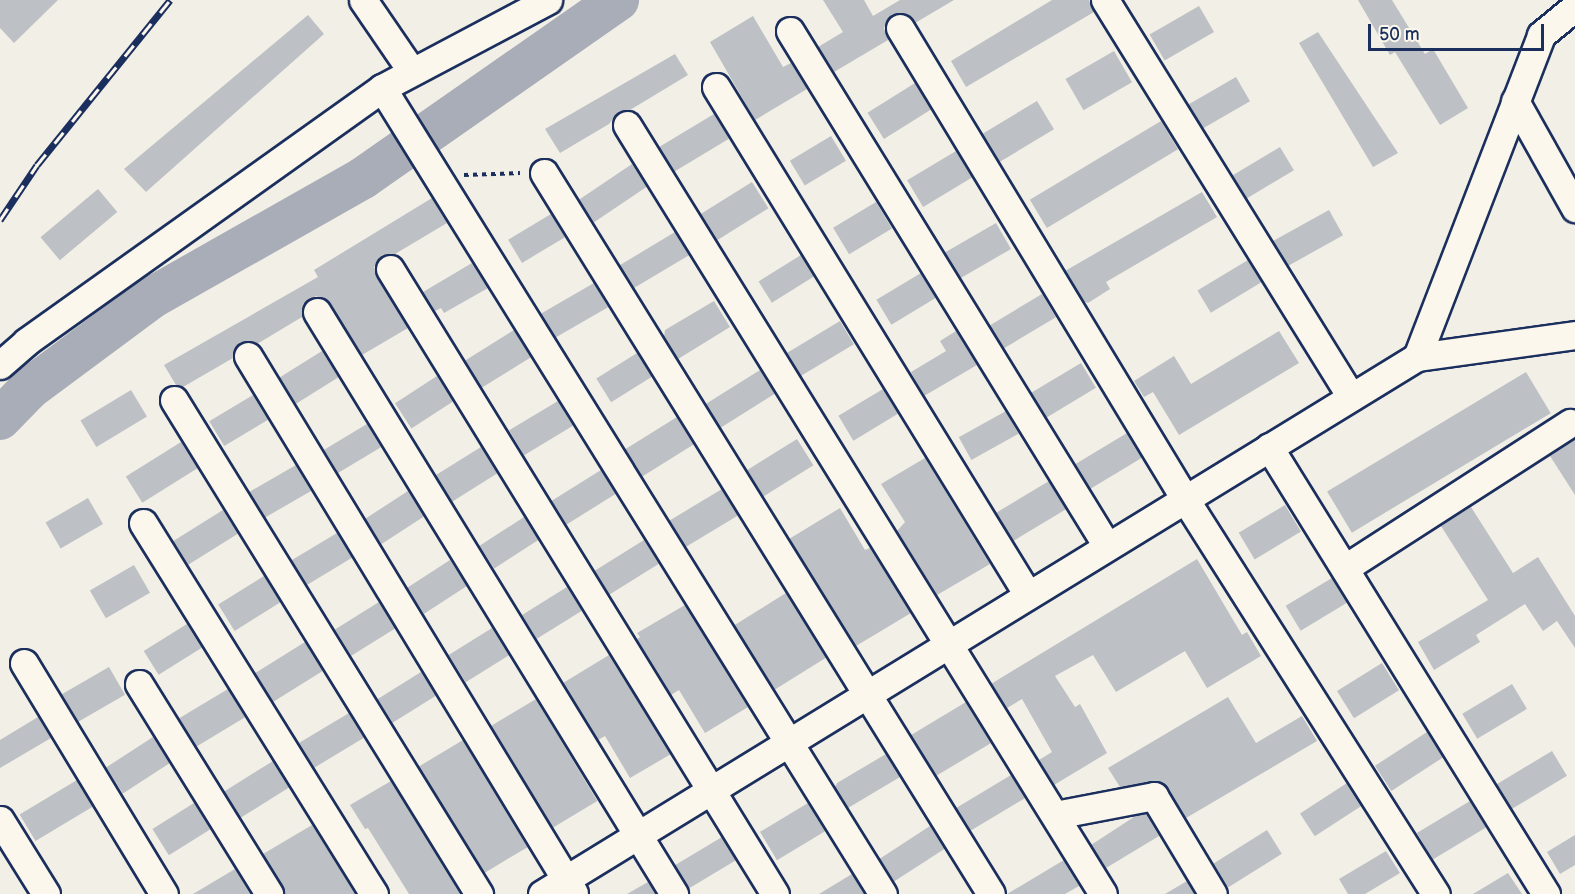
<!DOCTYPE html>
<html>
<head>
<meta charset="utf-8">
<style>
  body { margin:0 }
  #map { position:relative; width:1575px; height:894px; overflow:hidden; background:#f2efe6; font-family:"Balsamiq Sans",sans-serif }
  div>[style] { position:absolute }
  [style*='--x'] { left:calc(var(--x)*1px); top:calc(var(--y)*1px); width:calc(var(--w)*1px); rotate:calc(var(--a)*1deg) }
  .river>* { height:42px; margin:-21px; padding:0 21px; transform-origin:21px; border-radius:21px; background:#a9adb7 }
  .building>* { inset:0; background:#bdc0c4; transform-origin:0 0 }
  .path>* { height:4px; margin-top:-2px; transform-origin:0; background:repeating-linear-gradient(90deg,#1b2f5e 0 4.5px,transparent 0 9px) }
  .roads { filter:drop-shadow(2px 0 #1b2f5e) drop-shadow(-2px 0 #1b2f5e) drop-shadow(0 2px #1b2f5e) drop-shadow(0 -2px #1b2f5e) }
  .minor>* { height:27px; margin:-13.5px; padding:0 13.5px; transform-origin:13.5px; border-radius:13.5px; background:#fbf7ec }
  .rail>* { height:7px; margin-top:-3.5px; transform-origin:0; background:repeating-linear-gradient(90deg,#fbf7ec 0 14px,#1b2f5e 0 28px); box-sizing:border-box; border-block:2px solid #1b2f5e }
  span { translate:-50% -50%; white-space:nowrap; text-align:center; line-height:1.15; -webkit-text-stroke:4.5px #fbf7ec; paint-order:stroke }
  .scale { position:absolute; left:1368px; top:24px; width:176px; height:27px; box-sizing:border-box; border:3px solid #1b2f5e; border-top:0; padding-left:8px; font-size:18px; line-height:21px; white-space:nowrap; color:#1b2f5e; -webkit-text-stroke:4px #fbf7ec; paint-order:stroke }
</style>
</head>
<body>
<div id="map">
  <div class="river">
    <div style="--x:0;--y:419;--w:43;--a:-45.9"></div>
    <div style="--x:30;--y:388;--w:153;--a:-36.5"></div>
    <div style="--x:153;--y:297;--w:241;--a:-29.5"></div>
    <div style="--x:363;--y:178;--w:311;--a:-34.9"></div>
  </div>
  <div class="building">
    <div style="clip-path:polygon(0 0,58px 0,14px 43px,0 28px)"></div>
    <div style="clip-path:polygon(823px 0,864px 0,873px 16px,900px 0,954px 0,915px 23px,907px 14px,892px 14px,884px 28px,888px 40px,834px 72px,818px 47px,843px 32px)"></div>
    <div style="clip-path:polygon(1052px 0,1089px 0,1094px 12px,966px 87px,951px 61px)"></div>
    <div style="clip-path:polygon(1358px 0,1392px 0,1425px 54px,1433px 49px,1468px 108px,1440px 125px,1395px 52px,1390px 55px)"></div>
    <div style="left:1199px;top:6px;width:30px;height:57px;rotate:60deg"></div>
    <div style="clip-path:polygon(308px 15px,324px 34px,146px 192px,124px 169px)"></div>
    <div style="clip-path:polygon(753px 16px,783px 67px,791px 63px,807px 89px,755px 120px,710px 42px)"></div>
    <div style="clip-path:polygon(1318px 32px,1398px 153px,1373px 167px,1299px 43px)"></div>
    <div style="left:1114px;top:51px;width:36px;height:56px;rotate:60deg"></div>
    <div style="clip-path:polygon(675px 54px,688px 75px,630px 110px,619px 111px,609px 124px,560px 153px,545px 129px)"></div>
    <div style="left:1236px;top:77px;width:28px;height:55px;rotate:60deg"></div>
    <div style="left:915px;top:83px;width:31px;height:56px;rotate:58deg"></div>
    <div style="left:1037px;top:101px;width:33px;height:64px;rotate:59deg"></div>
    <div style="left:714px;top:114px;width:29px;height:64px;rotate:59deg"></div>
    <div style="left:1161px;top:121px;width:33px;height:153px;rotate:59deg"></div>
    <div style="left:831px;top:136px;width:29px;height:48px;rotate:59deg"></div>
    <div style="left:1280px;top:147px;width:27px;height:55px;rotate:59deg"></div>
    <div style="left:956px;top:151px;width:31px;height:57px;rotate:59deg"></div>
    <div style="left:632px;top:164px;width:27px;height:64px;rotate:56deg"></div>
    <div style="left:752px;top:182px;width:31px;height:61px;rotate:58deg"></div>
    <div style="left:98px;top:189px;width:30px;height:75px;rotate:50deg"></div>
    <div style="clip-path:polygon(1202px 192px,1217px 217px,1106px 282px,1110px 289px,1088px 303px,1083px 301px,1065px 271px)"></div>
    <div style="clip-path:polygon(432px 198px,447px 223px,395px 254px,382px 255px,374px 267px,408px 328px,362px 355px,330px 304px,316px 296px,303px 304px,302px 317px,257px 344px,240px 342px,233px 358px,183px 387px,176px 385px,164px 365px,318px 277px,314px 270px)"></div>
    <div style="left:876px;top:202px;width:31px;height:50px;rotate:59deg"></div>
    <div style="left:1329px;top:210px;width:29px;height:64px;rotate:61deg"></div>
    <div style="left:551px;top:214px;width:27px;height:50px;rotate:59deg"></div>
    <div style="left:996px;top:223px;width:30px;height:59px;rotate:60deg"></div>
    <div style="left:675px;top:232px;width:27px;height:65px;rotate:59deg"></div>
    <div style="left:801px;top:255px;width:25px;height:50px;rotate:58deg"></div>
    <div style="left:1248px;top:260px;width:26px;height:59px;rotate:59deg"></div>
    <div style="clip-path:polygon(472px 263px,488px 288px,444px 313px,441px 308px,435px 311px,423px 292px)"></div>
    <div style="left:921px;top:273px;width:29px;height:52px;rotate:59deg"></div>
    <div style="left:594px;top:283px;width:28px;height:61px;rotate:60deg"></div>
    <div style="left:1042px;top:294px;width:27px;height:61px;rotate:59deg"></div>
    <div style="clip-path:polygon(714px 301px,730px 327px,678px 359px,664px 337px,665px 330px)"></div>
    <div style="left:840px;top:321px;width:27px;height:62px;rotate:59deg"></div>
    <div style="left:514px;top:330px;width:32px;height:58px;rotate:58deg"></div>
    <div style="clip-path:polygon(956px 331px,977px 365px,924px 396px,911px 372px,946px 351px,940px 341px)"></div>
    <div style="clip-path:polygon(1279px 331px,1299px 363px,1179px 435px,1153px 392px,1144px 397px,1134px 381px,1174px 356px,1191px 384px)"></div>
    <div style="left:322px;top:351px;width:31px;height:50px;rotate:58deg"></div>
    <div style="left:637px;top:353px;width:28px;height:48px;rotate:58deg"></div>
    <div style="left:1081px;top:363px;width:29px;height:58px;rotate:59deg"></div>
    <div style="left:760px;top:370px;width:28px;height:64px;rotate:58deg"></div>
    <div style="left:1526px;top:372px;width:48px;height:232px;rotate:59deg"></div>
    <div style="left:437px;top:376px;width:30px;height:50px;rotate:57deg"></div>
    <div style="left:883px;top:389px;width:29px;height:52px;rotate:59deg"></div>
    <div style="left:131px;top:390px;width:31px;height:59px;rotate:59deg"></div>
    <div style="left:253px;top:395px;width:29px;height:51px;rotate:59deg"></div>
    <div style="left:558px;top:401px;width:29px;height:57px;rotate:59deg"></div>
    <div style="left:1006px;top:411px;width:26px;height:54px;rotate:61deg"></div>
    <div style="left:677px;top:417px;width:32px;height:61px;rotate:58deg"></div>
    <div style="left:367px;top:424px;width:27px;height:50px;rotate:59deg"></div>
    <div style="left:1127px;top:433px;width:29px;height:60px;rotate:59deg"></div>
    <div style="left:797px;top:439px;width:31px;height:59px;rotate:58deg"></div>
    <div style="clip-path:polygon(1575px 440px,1575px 495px,1550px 456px)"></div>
    <div style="left:181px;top:442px;width:31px;height:65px;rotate:58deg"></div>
    <div style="left:481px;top:447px;width:31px;height:54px;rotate:58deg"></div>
    <div style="clip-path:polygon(925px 458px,990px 564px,937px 595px,897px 531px,905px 522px,881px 484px)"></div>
    <div style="left:296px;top:465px;width:30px;height:54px;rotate:60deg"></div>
    <div style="left:601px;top:470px;width:28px;height:58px;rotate:58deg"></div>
    <div style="left:1049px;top:481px;width:33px;height:62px;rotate:59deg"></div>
    <div style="left:722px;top:489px;width:31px;height:61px;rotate:59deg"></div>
    <div style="left:408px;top:491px;width:30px;height:51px;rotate:57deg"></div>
    <div style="left:88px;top:498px;width:30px;height:49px;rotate:60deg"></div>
    <div style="left:1285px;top:505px;width:31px;height:54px;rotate:59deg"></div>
    <div style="clip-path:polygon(1471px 507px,1513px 573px,1538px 557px,1575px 616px,1575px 648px,1557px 621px,1543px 631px,1525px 604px,1476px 635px,1480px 642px,1434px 670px,1418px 642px,1488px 600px,1441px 526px)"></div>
    <div style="clip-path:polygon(840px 508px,865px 550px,870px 548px,911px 613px,856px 646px,789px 539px)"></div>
    <div style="left:223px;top:510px;width:28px;height:59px;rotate:58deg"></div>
    <div style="left:524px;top:517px;width:27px;height:53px;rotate:57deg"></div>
    <div style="left:337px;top:533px;width:29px;height:53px;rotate:59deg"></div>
    <div style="left:644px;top:540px;width:28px;height:59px;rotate:58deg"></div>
    <div style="clip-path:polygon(1197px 559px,1242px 635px,1247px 632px,1261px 656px,1207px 688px,1185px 651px,1116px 692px,1093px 655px,1055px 676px,1075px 707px,1080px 704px,1107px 753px,1054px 785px,1039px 760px,1052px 752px,1022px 699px,1007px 708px,991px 684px)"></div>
    <div style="left:450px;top:560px;width:31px;height:51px;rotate:57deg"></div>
    <div style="left:134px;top:565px;width:32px;height:51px;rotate:60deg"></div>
    <div style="left:264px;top:576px;width:31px;height:54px;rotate:58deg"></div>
    <div style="left:1332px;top:578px;width:29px;height:54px;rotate:59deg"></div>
    <div style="left:567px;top:587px;width:28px;height:53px;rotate:58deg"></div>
    <div style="left:786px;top:593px;width:76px;height:61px;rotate:58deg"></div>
    <div style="left:379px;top:602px;width:31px;height:52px;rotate:58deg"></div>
    <div style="clip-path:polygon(685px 605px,748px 707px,705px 733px,679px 690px,671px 695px,637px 639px,640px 637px,637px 633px)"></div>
    <div style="left:187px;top:624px;width:28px;height:51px;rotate:58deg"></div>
    <div style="left:492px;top:628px;width:32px;height:51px;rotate:58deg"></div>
    <div style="left:305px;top:642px;width:34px;height:59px;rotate:58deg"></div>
    <div style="clip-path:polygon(609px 655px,671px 754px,630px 778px,605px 736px,598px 740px,563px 683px)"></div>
    <div style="left:1382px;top:663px;width:32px;height:53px;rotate:58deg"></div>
    <div style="left:109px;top:667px;width:32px;height:55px;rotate:60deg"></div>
    <div style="left:421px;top:672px;width:28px;height:51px;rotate:58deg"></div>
    <div style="left:1512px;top:684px;width:29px;height:58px;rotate:59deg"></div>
    <div style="left:228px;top:689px;width:33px;height:57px;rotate:59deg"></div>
    <div style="clip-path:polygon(1228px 697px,1256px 743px,1302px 716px,1317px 741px,1186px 818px,1161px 782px,1120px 787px,1108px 768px)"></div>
    <div style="left:536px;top:699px;width:119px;height:52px;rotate:59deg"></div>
    <div style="left:966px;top:702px;width:48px;height:64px;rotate:59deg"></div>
    <div style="left:349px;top:713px;width:29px;height:58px;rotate:59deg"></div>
    <div style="clip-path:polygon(38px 717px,51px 738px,0 768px,0 740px)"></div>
    <div style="left:1427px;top:732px;width:30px;height:62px;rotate:57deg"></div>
    <div style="left:153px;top:737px;width:31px;height:56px;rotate:57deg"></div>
    <div style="left:463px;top:740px;width:125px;height:52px;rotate:59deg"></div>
    <div style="left:1552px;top:751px;width:29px;height:65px;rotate:59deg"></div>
    <div style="clip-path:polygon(886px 754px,900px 777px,848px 808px,835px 787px,837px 783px)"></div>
    <div style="left:273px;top:761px;width:31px;height:58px;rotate:58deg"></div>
    <div style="left:1011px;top:775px;width:27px;height:64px;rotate:59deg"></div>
    <div style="left:77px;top:780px;width:31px;height:67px;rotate:59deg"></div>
    <div style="clip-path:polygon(391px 781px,460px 894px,409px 894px,368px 828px,365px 829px,350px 805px)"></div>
    <div style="left:1347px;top:783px;width:27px;height:56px;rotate:57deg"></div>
    <div style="left:1470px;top:801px;width:31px;height:62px;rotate:59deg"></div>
    <div style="left:194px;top:803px;width:31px;height:49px;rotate:58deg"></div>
    <div style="left:808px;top:803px;width:33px;height:56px;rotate:59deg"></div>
    <div style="clip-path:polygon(1146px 814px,1159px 836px,1106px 868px,1091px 845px,1137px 815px)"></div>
    <div style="clip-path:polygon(312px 825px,344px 876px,355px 894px,285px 894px,263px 854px)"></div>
    <div style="left:930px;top:826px;width:27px;height:60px;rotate:57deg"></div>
    <div style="left:1267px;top:830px;width:28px;height:63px;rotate:58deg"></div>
    <div style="clip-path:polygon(1575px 835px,1575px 865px,1560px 874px,1547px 852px)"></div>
    <div style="left:722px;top:837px;width:27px;height:55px;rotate:59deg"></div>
    <div style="clip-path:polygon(1386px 851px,1400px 873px,1365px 894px,1348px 894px,1339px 879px)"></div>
    <div style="clip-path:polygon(1064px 860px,1079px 886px,1065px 894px,1007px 894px)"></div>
    <div style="clip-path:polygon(235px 869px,250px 894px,193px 894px)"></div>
    <div style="clip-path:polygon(1508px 873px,1522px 894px,1473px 894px)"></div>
    <div style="clip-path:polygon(852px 874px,864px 894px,819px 894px)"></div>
    <div style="clip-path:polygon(1187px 881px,1195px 894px,1165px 894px)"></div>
    <div style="clip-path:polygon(648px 882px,656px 894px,627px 894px)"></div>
  </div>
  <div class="path">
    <div style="--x:464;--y:175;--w:56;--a:-2"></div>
  </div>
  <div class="roads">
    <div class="minor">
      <div style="--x:363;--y:0;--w:85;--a:55.6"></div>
      <div style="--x:1105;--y:0;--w:467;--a:58.2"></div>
      <div style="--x:900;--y:28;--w:551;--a:58.82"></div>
      <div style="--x:1185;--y:499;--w:468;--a:57.6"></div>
      <div style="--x:790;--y:31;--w:605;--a:58.39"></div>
      <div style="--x:716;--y:87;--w:596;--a:58.44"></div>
      <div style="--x:382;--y:88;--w:949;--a:58.14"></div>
      <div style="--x:1515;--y:101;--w:123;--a:60.7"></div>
      <div style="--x:627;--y:125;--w:904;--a:58.24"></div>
      <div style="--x:544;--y:173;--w:848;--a:58.2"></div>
      <div style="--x:390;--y:269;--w:734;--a:58.37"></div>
      <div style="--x:317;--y:312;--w:683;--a:58.47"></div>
      <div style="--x:248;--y:356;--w:628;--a:58.74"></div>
      <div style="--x:1417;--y:357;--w:160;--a:-7.9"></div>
      <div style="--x:0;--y:365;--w:35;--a:-41"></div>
      <div style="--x:26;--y:342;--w:437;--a:-35.5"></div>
      <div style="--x:382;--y:88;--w:188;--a:-27.9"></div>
      <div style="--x:174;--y:400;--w:581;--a:58.31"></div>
      <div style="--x:1269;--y:447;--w:526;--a:58.21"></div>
      <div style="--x:143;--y:523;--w:437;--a:58.1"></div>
      <div style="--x:1345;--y:568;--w:268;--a:-32.8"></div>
      <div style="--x:24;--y:663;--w:270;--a:58.8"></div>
      <div style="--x:139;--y:684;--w:247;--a:58.2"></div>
      <div style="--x:1055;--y:815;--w:101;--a:-10.9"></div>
      <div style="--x:1154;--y:796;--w:114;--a:59"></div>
      <div style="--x:0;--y:820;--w:87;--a:58.1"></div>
      <div style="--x:542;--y:894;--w:1027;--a:-31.54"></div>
      <div style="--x:1417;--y:357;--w:345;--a:-68.9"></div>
      <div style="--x:1541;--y:35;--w:44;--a:-39.5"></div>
    </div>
  </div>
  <div class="rail">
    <div style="--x:0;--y:220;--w:66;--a:-56.1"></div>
    <div style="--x:37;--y:165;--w:212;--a:-51.1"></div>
  </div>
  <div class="scale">50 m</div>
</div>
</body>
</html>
